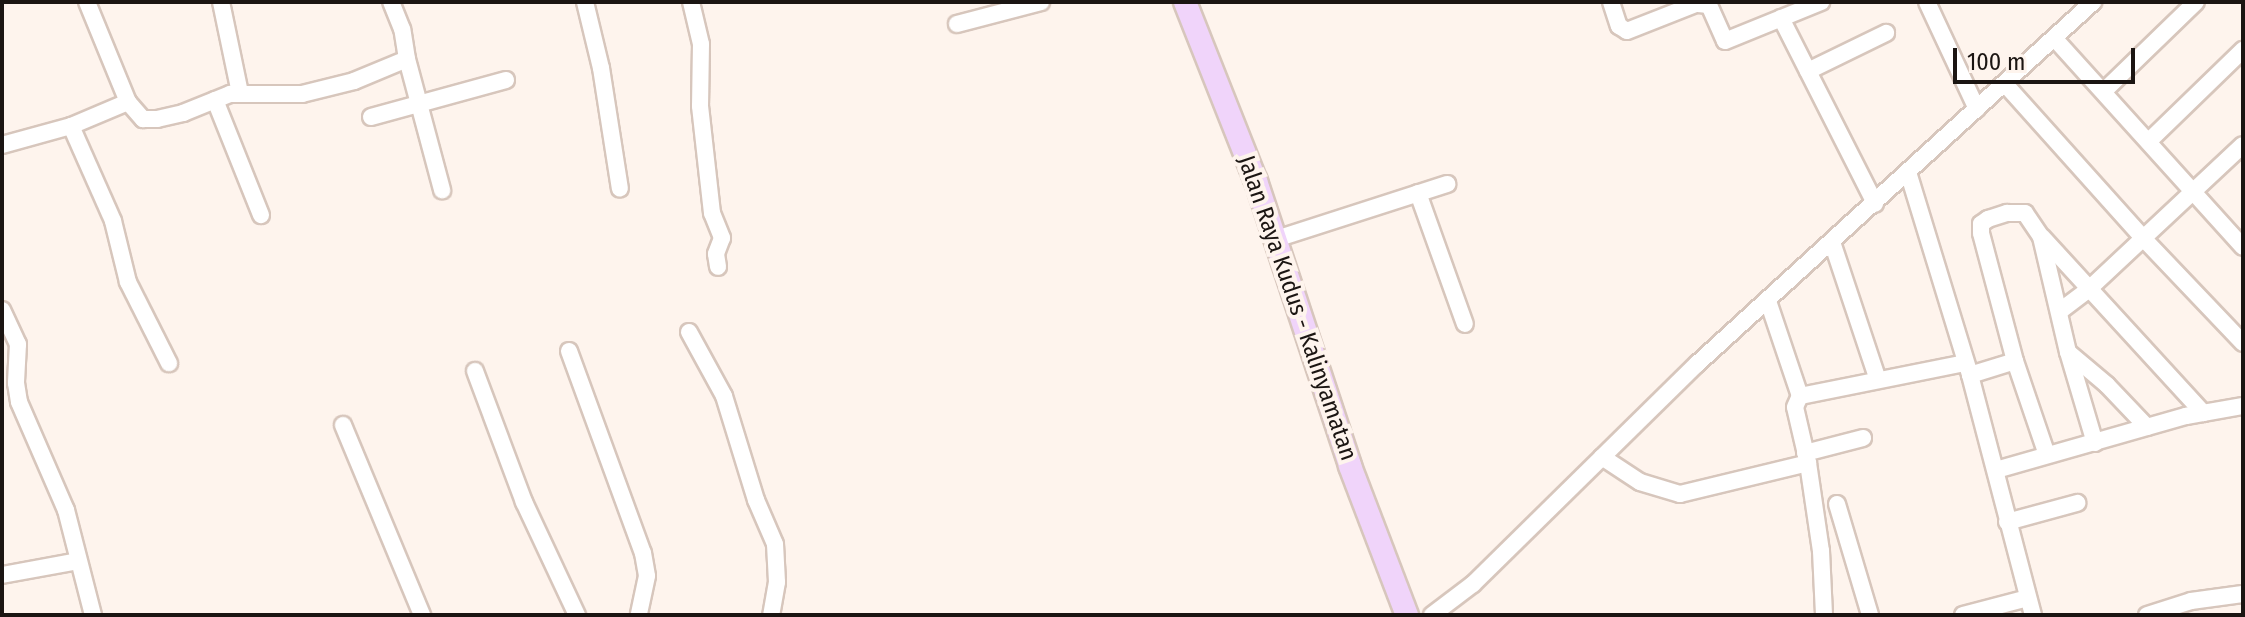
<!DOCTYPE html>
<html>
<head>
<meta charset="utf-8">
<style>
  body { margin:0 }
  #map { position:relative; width:2245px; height:617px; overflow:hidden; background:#fef4ed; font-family:"Fira Sans Condensed",sans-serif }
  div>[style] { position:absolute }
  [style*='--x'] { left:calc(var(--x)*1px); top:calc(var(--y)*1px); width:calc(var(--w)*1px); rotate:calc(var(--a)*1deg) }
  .roads { filter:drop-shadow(2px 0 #d7c6bc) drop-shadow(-2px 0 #d7c6bc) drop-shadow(0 2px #d7c6bc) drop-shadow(0 -2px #d7c6bc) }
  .minor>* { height:16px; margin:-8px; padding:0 8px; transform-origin:8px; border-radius:8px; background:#fff }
  .major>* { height:22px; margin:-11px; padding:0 11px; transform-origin:11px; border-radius:11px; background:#f0d4fa }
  span { translate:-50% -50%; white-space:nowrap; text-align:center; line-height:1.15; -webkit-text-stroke:8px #fef4ed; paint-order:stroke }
  .street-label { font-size:24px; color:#1b1512 }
  .frame { position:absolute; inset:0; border:4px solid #1b1512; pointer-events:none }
  .scale { position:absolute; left:1953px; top:48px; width:182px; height:36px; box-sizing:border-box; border:4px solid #1b1512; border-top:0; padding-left:10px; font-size:24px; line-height:28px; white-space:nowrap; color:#1b1512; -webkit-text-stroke:6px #fef4ed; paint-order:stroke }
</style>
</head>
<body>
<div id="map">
  <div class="roads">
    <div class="minor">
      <div style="--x:221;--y:2;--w:93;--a:78.2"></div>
      <div style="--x:585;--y:2;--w:68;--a:76.4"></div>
      <div style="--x:601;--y:68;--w:122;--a:81.1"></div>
      <div style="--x:691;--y:2;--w:43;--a:76.6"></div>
      <div style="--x:701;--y:44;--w:62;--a:90.9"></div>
      <div style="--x:700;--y:106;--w:108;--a:83.6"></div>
      <div style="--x:712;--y:213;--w:27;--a:68"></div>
      <div style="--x:722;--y:238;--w:17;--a:111"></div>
      <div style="--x:716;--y:254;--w:13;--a:81"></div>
      <div style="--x:1611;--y:2;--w:25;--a:72"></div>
      <div style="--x:1619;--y:26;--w:9;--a:32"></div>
      <div style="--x:1627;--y:31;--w:79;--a:-21.4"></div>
      <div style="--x:1927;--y:2;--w:118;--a:65"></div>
      <div style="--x:1698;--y:4;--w:11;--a:5"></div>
      <div style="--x:1709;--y:5;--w:39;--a:66"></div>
      <div style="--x:1725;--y:41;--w:104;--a:-22.1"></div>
      <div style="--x:1781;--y:18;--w:208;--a:63.1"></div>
      <div style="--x:957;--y:24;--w:87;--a:-14.7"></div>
      <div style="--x:2055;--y:39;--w:280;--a:47.9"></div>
      <div style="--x:407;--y:59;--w:136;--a:75"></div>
      <div style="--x:1808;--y:71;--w:87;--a:-26"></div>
      <div style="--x:2005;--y:84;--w:207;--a:48.1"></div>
      <div style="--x:2143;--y:238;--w:145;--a:46.4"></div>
      <div style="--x:2104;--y:91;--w:128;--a:-44.1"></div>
      <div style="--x:215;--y:100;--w:124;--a:68.2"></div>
      <div style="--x:128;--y:102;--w:23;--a:49"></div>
      <div style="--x:143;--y:119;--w:14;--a:0"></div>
      <div style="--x:157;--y:119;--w:27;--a:-13"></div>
      <div style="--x:183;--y:113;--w:51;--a:-22"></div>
      <div style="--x:230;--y:94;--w:72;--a:0"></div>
      <div style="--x:302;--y:94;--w:54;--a:-14"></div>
      <div style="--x:354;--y:81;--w:57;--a:-22.5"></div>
      <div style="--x:407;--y:59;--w:30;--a:-99"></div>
      <div style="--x:402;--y:29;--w:29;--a:-112"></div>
      <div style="--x:371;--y:117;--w:140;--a:-15.3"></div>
      <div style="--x:71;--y:126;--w:104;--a:66.1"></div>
      <div style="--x:113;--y:221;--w:63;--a:76.2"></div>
      <div style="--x:128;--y:282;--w:91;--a:63.2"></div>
      <div style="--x:2149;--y:141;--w:131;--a:-44.1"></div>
      <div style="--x:2;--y:145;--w:72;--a:-15.4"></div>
      <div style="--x:71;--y:126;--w:62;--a:-22.8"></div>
      <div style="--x:128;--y:102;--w:108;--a:-112.3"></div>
      <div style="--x:1908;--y:172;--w:212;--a:73"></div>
      <div style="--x:1970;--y:375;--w:248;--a:75.3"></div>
      <div style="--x:1418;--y:193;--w:139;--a:70.3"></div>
      <div style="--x:2042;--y:237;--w:239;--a:47.5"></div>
      <div style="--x:1276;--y:239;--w:180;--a:-17.8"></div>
      <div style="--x:1832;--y:242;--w:145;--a:71.6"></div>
      <div style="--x:1768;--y:301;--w:100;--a:71.4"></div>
      <div style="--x:2;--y:310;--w:38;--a:65"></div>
      <div style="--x:18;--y:344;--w:39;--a:93"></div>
      <div style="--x:16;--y:383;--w:19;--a:81"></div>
      <div style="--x:19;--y:402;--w:118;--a:66.5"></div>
      <div style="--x:66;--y:510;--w:108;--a:75.6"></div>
      <div style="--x:2060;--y:311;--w:38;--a:-37"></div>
      <div style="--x:2090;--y:288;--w:209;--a:-43.1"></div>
      <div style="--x:689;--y:332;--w:73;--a:61.3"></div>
      <div style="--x:724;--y:396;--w:109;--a:72.9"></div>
      <div style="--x:756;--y:500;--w:48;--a:66.6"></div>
      <div style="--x:775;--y:544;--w:38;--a:87"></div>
      <div style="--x:777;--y:582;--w:34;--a:100"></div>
      <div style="--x:569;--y:351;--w:215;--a:69.9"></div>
      <div style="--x:643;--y:553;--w:23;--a:80"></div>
      <div style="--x:647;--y:576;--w:40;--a:102"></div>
      <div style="--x:2068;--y:352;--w:51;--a:40.2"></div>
      <div style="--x:2107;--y:385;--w:58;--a:46.4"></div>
      <div style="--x:475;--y:371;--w:140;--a:69.5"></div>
      <div style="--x:524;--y:502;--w:125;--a:64.9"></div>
      <div style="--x:1970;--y:375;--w:47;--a:-17.3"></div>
      <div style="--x:343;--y:425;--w:206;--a:67.4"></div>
      <div style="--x:1805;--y:453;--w:60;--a:-14.5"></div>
      <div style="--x:2047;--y:455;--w:99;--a:-108.8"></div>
      <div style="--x:2015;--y:361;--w:132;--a:-104.9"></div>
      <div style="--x:1981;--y:233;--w:9;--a:-90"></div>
      <div style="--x:1981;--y:224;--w:9;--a:-36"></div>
      <div style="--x:1988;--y:219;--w:20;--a:-18"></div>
      <div style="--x:2007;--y:213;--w:18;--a:0"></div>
      <div style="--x:2025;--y:213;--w:29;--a:56"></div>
      <div style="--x:2041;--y:237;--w:118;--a:76.8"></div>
      <div style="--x:2068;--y:352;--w:95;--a:73.5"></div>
      <div style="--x:1602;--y:457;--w:45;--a:33.3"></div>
      <div style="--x:1640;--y:482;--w:42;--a:16.7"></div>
      <div style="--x:1680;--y:494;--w:132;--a:-13.6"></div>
      <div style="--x:1808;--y:463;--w:89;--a:81.6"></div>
      <div style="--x:1821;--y:551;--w:64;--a:87.3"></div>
      <div style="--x:1808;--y:463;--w:57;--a:-103.1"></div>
      <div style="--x:1795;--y:407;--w:12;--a:-66"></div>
      <div style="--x:1800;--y:396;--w:168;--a:-11.3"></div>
      <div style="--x:1996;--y:470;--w:198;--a:-15.9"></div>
      <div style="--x:2186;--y:416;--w:58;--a:-10"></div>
      <div style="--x:1837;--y:504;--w:116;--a:73.4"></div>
      <div style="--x:2007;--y:522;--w:73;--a:-15.2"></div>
      <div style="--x:2;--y:575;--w:77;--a:-10.4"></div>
      <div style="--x:1432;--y:615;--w:51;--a:-37.1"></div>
      <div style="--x:1473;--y:584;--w:314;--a:-44.5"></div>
      <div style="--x:1697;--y:364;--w:537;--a:-42.43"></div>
      <div style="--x:1963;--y:615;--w:67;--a:-14.7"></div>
      <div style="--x:2147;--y:615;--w:46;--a:-17.7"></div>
      <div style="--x:2191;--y:601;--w:52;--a:-7.7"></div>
    </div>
    <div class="major">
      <div style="--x:1185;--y:2;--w:193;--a:68.4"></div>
      <div style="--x:1256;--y:181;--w:300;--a:71.7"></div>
      <div style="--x:1350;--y:466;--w:160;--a:69.1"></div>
    </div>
  </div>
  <div class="street-label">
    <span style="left:1297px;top:308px;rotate:71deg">Jalan Raya Kudus - Kalinyamatan</span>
  </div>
  <div class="frame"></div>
  <div class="scale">100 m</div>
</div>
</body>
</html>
